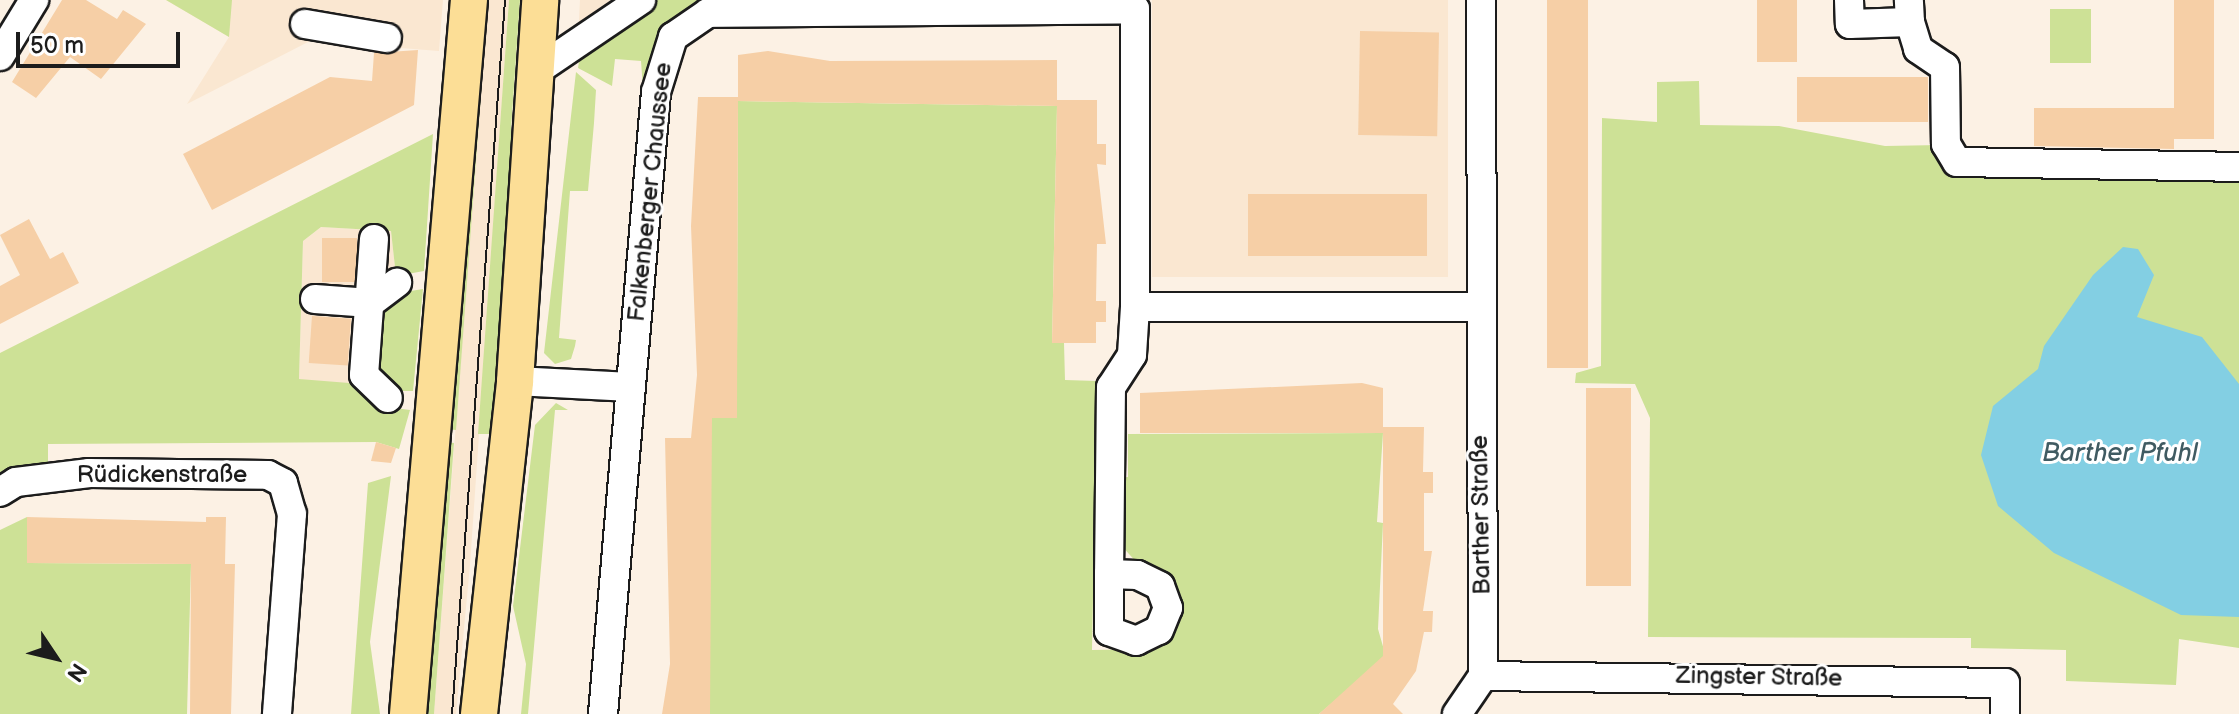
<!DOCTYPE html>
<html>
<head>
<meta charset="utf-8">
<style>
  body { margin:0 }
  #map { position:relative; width:2239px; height:714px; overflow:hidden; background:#fcf1e4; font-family:"Balsamiq Sans",sans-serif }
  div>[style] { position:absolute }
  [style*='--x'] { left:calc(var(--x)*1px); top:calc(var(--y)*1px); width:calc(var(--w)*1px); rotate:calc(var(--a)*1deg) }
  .built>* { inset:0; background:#fae7d1; transform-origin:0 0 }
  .green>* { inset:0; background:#cde196; transform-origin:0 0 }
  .water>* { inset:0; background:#83cfe3 }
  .building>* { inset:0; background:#f6cfa6; transform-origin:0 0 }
  .roads { filter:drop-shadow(2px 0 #1c1c1c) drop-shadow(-2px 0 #1c1c1c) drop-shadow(0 2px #1c1c1c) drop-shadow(0 -2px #1c1c1c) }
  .minor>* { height:28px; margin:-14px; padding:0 14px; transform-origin:14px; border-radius:14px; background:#fff }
  .major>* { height:36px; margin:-18px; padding:0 18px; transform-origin:18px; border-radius:18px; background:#fcde96 }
  .tram>* { height:2px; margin:-1px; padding:0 1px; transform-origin:1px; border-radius:1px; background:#1c1c1c }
  span { translate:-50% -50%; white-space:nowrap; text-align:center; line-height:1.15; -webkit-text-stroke:6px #fff; paint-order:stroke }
  .street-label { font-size:24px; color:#1c1c1c }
  .water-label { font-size:26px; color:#405b62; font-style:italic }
  .north { position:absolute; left:16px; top:618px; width:80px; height:80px; -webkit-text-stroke:6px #fff; paint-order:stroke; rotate:125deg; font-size:22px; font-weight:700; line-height:32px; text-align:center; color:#1c1c1c }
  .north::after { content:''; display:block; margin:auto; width:28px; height:36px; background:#1c1c1c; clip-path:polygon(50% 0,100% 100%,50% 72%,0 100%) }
  .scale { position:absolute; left:16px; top:32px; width:164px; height:36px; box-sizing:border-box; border:4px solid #1c1c1c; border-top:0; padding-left:10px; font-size:24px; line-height:28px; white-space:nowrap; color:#1c1c1c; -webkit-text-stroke:6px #fff; paint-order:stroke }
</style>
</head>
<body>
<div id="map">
  <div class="built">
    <div style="clip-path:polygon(166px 0,443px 0,439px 51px,310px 41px,187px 104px,229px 37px)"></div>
    <div style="clip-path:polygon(488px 0,509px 0,470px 565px,456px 714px,434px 714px)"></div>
    <div style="clip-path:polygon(580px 0,628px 0,578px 38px)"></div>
    <div style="left:1152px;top:0;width:296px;height:277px"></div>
    <div style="clip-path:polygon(321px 227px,391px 231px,398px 293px,379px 370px,395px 384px,380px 406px,299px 379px,303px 241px)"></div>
  </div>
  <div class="green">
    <div style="clip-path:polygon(166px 0,232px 0,229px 37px)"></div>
    <div style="clip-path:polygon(481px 0,488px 0,456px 430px,447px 429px)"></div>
    <div style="clip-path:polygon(509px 0,520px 0,511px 129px,516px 214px,497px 434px,478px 434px)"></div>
    <div style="clip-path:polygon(655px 0,720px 0,643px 89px,641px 61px,615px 59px,612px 86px,578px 68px,580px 55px)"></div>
    <div style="left:2050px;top:9px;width:41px;height:54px"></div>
    <div style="clip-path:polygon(576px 72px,596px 90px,594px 123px,588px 191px,570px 191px,559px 338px,576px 340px,575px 346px,571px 359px,555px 364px,544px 353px)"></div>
    <div style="clip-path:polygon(1699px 81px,1700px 125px,1779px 126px,1885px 146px,1940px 145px,1944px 155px,2239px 170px,2239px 648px,2179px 639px,2176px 685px,2066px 681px,2066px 650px,1971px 648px,1971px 638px,1648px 637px,1650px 418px,1635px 384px,1575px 383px,1576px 373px,1601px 366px,1602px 118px,1657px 122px,1657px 82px)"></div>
    <div style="clip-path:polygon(738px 101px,1057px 106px,1052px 343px,1064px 343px,1065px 380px,1097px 381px,1092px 650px,1152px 649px,1171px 634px,1179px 609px,1119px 543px,1118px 478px,1128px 477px,1128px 434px,1383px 433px,1377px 522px,1383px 523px,1378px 629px,1386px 657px,1319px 714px,710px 714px,707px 418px,737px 358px)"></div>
    <div style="clip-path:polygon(433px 134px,424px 271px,396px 276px,391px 231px,321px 227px,303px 241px,299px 379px,349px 383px,379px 406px,410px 410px,399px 449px,376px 442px,48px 444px,48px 465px,0 481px,0 353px)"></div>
    <div style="clip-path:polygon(423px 289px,413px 391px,402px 391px,379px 370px,377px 315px,398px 293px)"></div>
    <div style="clip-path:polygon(556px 403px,568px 410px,555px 410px,528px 714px,521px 714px,526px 664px,513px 606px,535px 425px)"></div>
    <div style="clip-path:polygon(446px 442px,454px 443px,434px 714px,428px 714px)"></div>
    <div style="clip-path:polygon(391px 476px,370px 642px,380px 714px,351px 714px,368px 483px)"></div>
    <div style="clip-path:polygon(27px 517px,28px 563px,191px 564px,187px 714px,0 714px,0 530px)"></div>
  </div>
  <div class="water">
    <div style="clip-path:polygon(2123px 247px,2138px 249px,2154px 275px,2137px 317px,2202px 337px,2239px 384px,2239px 617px,2181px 615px,2054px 553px,1998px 506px,1981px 455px,1993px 406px,2038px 369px,2044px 346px,2093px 275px)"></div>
  </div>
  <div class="building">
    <div style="clip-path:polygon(62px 0,86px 0,117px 19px,123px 10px,146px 24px,101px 79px,70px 57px,36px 98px,12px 82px)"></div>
    <div style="left:1547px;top:0;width:41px;height:368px"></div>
    <div style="left:1757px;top:0;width:40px;height:62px"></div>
    <div style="clip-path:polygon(2174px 0,2214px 0,2214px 139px,2174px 139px,2174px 149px,2034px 146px,2034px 108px,2174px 108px)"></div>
    <div style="left:1360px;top:31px;width:79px;height:104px;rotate:1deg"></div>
    <div style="clip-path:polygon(418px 50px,414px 105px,212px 210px,183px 154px,330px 77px,372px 81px,374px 53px)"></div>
    <div style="clip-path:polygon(768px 51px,830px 61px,1057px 60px,1057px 100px,1097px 100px,1097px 144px,1106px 144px,1106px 165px,1097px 164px,1106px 244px,1097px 244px,1096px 301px,1106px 301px,1106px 322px,1096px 322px,1096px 343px,1052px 343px,1057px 106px,738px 101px,737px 418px,712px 418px,710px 714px,662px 714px,670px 664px,665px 438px,691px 438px,697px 375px,691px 226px,698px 97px,738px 97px,738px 55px)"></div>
    <div style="left:1797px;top:77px;width:131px;height:45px"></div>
    <div style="left:1427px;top:194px;width:62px;height:179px;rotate:90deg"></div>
    <div style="clip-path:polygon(29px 219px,50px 259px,63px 252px,79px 283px,0 324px,0 286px,20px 275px,0 235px)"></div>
    <div style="left:322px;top:238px;width:35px;height:44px"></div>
    <div style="left:312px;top:316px;width:39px;height:47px;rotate:4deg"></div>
    <div style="clip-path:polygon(1362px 383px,1383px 388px,1383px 427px,1424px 427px,1423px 472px,1433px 472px,1433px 493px,1424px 493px,1424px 551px,1432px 551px,1423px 611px,1433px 611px,1432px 632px,1424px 632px,1416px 671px,1393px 704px,1403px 714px,1319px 714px,1383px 656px,1383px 433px,1140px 433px,1140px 393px)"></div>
    <div style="left:1586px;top:388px;width:45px;height:198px"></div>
    <div style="clip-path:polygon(376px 442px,396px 448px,391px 463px,371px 461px)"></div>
    <div style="clip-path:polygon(27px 517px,206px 522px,206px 517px,226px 517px,225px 564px,235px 564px,231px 714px,190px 714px,191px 564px,27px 563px)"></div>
  </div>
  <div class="roads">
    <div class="minor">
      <div style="--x:1849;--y:0;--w:24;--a:88"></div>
      <div style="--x:1850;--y:24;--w:60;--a:-1.9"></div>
      <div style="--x:1910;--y:22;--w:22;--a:-93"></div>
      <div style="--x:1910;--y:22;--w:28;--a:73"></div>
      <div style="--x:1918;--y:49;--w:32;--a:34"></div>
      <div style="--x:1945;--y:67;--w:77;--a:89.3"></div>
      <div style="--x:1946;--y:144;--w:21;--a:59"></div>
      <div style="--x:1957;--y:162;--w:282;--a:1"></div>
      <div style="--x:305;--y:24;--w:83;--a:9.7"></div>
      <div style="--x:0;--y:56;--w:66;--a:-58.7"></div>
      <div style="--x:536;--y:71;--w:127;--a:-34.1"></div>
      <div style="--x:374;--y:239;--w:136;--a:94.2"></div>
      <div style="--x:364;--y:375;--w:33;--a:44"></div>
      <div style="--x:315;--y:299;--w:55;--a:4.2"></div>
      <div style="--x:370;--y:303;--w:34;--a:-37"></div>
      <div style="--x:1135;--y:307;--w:345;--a:0"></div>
      <div style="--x:515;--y:381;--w:116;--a:3"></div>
      <div style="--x:0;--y:492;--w:19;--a:-32"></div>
      <div style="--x:16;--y:482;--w:74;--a:-7"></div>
      <div style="--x:89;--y:473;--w:179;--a:0.6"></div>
      <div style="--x:268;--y:475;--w:17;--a:28"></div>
      <div style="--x:283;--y:483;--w:32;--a:74"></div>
      <div style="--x:292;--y:514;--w:201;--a:94.3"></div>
      <div style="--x:1483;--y:676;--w:522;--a:0.77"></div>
      <div style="--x:2005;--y:683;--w:31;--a:90"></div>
      <div style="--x:603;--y:714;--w:624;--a:-85.13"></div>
      <div style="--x:656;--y:92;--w:58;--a:-72.8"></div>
      <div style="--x:673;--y:37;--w:42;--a:-34.4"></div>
      <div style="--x:708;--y:13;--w:427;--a:-0.5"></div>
      <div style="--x:1135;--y:9;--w:298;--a:90"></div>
      <div style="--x:1135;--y:307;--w:48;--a:93.6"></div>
      <div style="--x:1132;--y:355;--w:38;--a:123"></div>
      <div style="--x:1111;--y:387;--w:187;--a:90.6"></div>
      <div style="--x:1109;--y:574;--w:57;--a:90"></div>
      <div style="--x:1109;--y:631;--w:29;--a:20"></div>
      <div style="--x:1136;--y:641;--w:25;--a:-26"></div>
      <div style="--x:1159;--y:630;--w:24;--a:-68"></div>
      <div style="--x:1168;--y:608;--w:23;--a:-110"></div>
      <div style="--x:1160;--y:586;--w:25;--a:-154"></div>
      <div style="--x:1137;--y:575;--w:28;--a:-178"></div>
      <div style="--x:1457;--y:714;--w:46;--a:-55.6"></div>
      <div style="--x:1483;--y:676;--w:676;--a:-90.17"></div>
    </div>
    <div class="major">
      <div style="--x:408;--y:714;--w:717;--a:-85.12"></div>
      <div style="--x:479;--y:714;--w:335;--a:-83.8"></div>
      <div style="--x:515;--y:381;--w:382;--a:-86.2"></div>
    </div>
  </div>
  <div class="tram">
    <div style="--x:452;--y:714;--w:716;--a:-85.75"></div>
  </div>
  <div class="street-label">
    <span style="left:650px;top:192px;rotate:-84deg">Falkenberger Chaussee</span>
    <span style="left:162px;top:475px">Rüdickenstraße</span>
    <span style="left:1481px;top:515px;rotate:-91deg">Barther Straße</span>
    <span style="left:1759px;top:677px;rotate:1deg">Zingster Straße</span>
  </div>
  <div class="water-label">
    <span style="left:2120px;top:454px">Barther Pfuhl</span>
  </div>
  <div class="north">N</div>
  <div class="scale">50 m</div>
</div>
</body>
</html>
